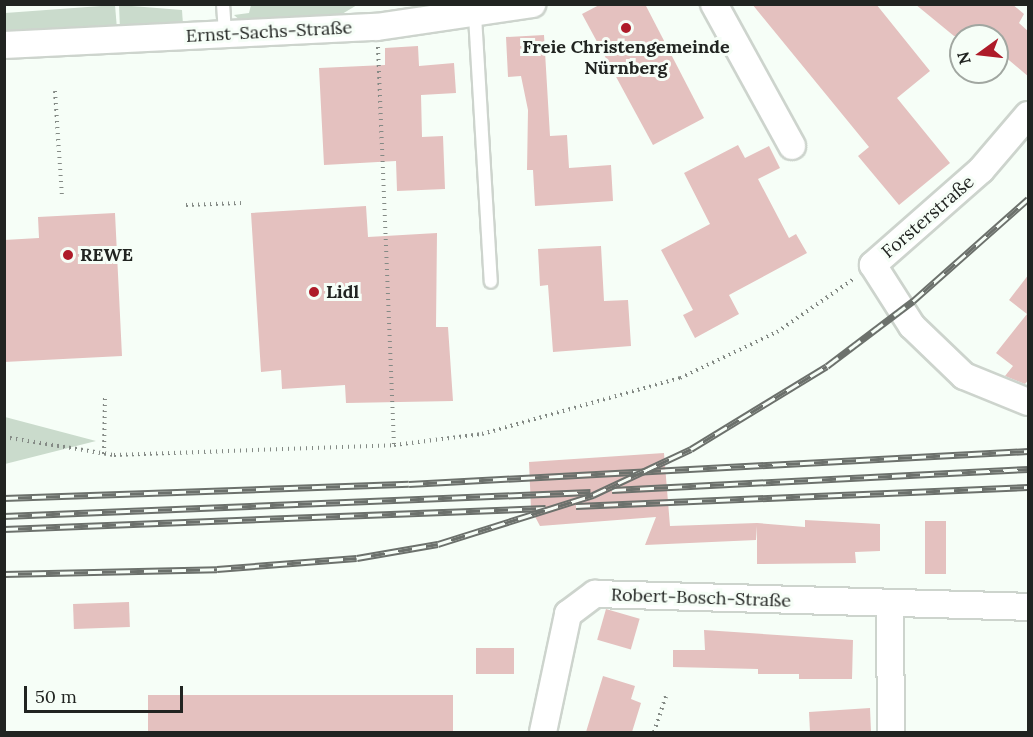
<!DOCTYPE html>
<html>
<head>
<meta charset="utf-8">
<style>
  body { margin:0 }
  #map { position:relative; width:1033px; height:737px; overflow:hidden; background:#f6fef7; font-family:Lora,serif }
  div>[style] { position:absolute }
  [style*='--x'] { left:calc(var(--x)*1px); top:calc(var(--y)*1px); width:calc(var(--w)*1px); rotate:calc(var(--a)*1deg) }
  .green>* { inset:0; background:#cadbcc }
  .building>* { inset:0; background:#e4c1bf; transform-origin:0 0 }
  .path>* { height:4px; margin-top:-2px; transform-origin:0; background:repeating-linear-gradient(90deg,#848a85 0 1.5px,transparent 0 6px) }
  .roads { filter:drop-shadow(2px 0 #cdd4cd) drop-shadow(-2px 0 #cdd4cd) drop-shadow(0 2px #cdd4cd) drop-shadow(0 -2px #cdd4cd) }
  .lane>* { height:12px; margin:-6px; padding:0 6px; transform-origin:6px; border-radius:6px; background:#fff }
  .street>* { height:26px; margin:-13px; padding:0 13px; transform-origin:13px; border-radius:13px; background:#fff }
  .rail>* { height:7px; margin-top:-3.5px; transform-origin:0; background:repeating-linear-gradient(90deg,#f6fef7 0 14px,#6c716c 0 28px); box-sizing:border-box; border-block:2px solid #6c716c }
  .dots>* { width:16px; height:16px; translate:-50% -50%; box-sizing:border-box; border:3px solid #f6fef7; border-radius:50% }
  span { translate:-50% -50%; white-space:nowrap; text-align:center; line-height:1.15; -webkit-text-stroke:6px #f6fef7; paint-order:stroke }
  .street-label { font-size:18px; color:#212421 }
  .poi-label { font-size:18px; color:#212421; font-weight:700 }
  .left { translate:0 -50%; text-align:left }
  .frame { position:absolute; inset:0; border:6px solid #212421; pointer-events:none }
  .north { position:absolute; left:949px; top:24px; width:60px; height:60px; box-sizing:border-box; background:#f6fef7; border:2px solid #a1a7a1; border-radius:50%; rotate:255deg; font-size:16px; font-weight:700; line-height:24px; text-align:center; color:#212421 }
  .north::after { content:''; display:block; margin:auto; width:21px; height:27px; background:#ae1b29; clip-path:polygon(50% 0,100% 100%,50% 72%,0 100%) }
  .scale { position:absolute; left:24px; top:686px; width:159px; height:27px; box-sizing:border-box; border:3px solid #212421; border-top:0; padding-left:8px; font-size:18px; line-height:21px; white-space:nowrap; color:#212421; -webkit-text-stroke:4px #f6fef7; paint-order:stroke }
</style>
</head>
<body>
<div id="map">
  <div class="green">
    <div style="clip-path:polygon(115px 5px,117px 29px,16px 36px,5px 31px,5px 13px)"></div>
    <div style="clip-path:polygon(119px 5px,182px 10px,183px 25px,120px 29px)"></div>
    <div style="clip-path:polygon(251px 5px,357px 5px,337px 17px,243px 23px,234px 15px,249px 13px)"></div>
    <div style="clip-path:polygon(5px 417px,96px 441px,5px 464px)"></div>
  </div>
  <div class="building">
    <div style="clip-path:polygon(601px 4px,645px 4px,704px 118px,653px 145px,582px 14px)"></div>
    <div style="clip-path:polygon(752px 4px,876px 4px,930px 71px,897px 98px,950px 163px,899px 205px,858px 156px,869px 147px)"></div>
    <div style="clip-path:polygon(915px 4px,1012px 4px,1024px 14px,1019px 23px,1029px 32px,1029px 77px,997px 50px,997px 36px,954px 36px)"></div>
    <div style="clip-path:polygon(544px 35px,550px 136px,567px 135px,569px 168px,611px 165px,613px 201px,535px 206px,533px 170px,527px 170px,528px 110px,521px 76px,508px 77px,506px 37px)"></div>
    <div style="clip-path:polygon(418px 46px,419px 66px,454px 63px,456px 93px,421px 95px,422px 137px,443px 136px,445px 189px,397px 191px,396px 161px,324px 165px,319px 68px,385px 65px,385px 48px)"></div>
    <div style="clip-path:polygon(738px 145px,745px 158px,769px 146px,780px 168px,758px 179px,789px 238px,796px 234px,807px 253px,729px 295px,739px 314px,695px 338px,683px 315px,693px 310px,661px 250px,710px 224px,684px 173px)"></div>
    <div style="clip-path:polygon(366px 206px,368px 237px,437px 233px,436px 327px,448px 327px,453px 401px,346px 403px,345px 385px,282px 389px,281px 370px,261px 372px,251px 213px)"></div>
    <div style="clip-path:polygon(115px 213px,122px 356px,4px 362px,4px 240px,39px 238px,38px 217px)"></div>
    <div style="clip-path:polygon(601px 246px,604px 301px,628px 300px,631px 346px,553px 352px,548px 285px,540px 286px,538px 249px)"></div>
    <div style="clip-path:polygon(1029px 274px,1029px 379px,1025px 384px,1005px 376px,1013px 366px,996px 353px,1027px 314px,1009px 300px)"></div>
    <div style="clip-path:polygon(664px 453px,670px 526px,757px 523px,805px 527px,805px 520px,880px 524px,880px 551px,855px 552px,856px 563px,757px 564px,757px 526px,756px 540px,645px 545px,656px 517px,540px 526px,531px 509px,529px 462px)"></div>
    <div style="left:925px;top:521px;width:21px;height:53px"></div>
    <div style="left:129px;top:602px;width:25px;height:56px;rotate:88deg"></div>
    <div style="left:606px;top:609px;width:35px;height:32px;rotate:16deg"></div>
    <div style="clip-path:polygon(704px 630px,853px 640px,852px 679px,799px 679px,799px 674px,758px 674px,758px 669px,673px 667px,673px 650px,705px 650px)"></div>
    <div style="left:476px;top:648px;width:38px;height:26px"></div>
    <div style="clip-path:polygon(603px 676px,635px 686px,631px 699px,641px 703px,632px 732px,586px 732px)"></div>
    <div style="left:148px;top:695px;width:305px;height:37px"></div>
    <div style="clip-path:polygon(870px 708px,871px 732px,810px 732px,809px 712px)"></div>
  </div>
  <div class="path">
    <div style="--x:378;--y:47;--w:398;--a:87.7"></div>
    <div style="--x:55;--y:91;--w:106;--a:86.2"></div>
    <div style="--x:186;--y:205;--w:55;--a:-2.1"></div>
    <div style="--x:4;--y:437;--w:111;--a:9.3"></div>
    <div style="--x:114;--y:455;--w:280;--a:-2"></div>
    <div style="--x:394;--y:445;--w:89;--a:-7.1"></div>
    <div style="--x:482;--y:434;--w:206;--a:-15.8"></div>
    <div style="--x:680;--y:378;--w:107;--a:-25.4"></div>
    <div style="--x:777;--y:332;--w:95;--a:-34.7"></div>
    <div style="--x:104;--y:454;--w:58;--a:-89"></div>
    <div style="--x:654;--y:732;--w:41;--a:-71.6"></div>
  </div>
  <div class="roads">
    <div class="lane">
      <div style="--x:223;--y:4;--w:31;--a:86"></div>
      <div style="--x:475;--y:16;--w:266;--a:86.6"></div>
    </div>
    <div class="street">
      <div style="--x:714;--y:4;--w:162;--a:61.2"></div>
      <div style="--x:4;--y:45;--w:373;--a:-2.8"></div>
      <div style="--x:377;--y:27;--w:157;--a:-8.4"></div>
      <div style="--x:1028;--y:115;--w:72;--a:130.5"></div>
      <div style="--x:981;--y:170;--w:144;--a:138.7"></div>
      <div style="--x:873;--y:265;--w:72;--a:57.4"></div>
      <div style="--x:912;--y:326;--w:72;--a:43.9"></div>
      <div style="--x:964;--y:376;--w:69;--a:22.1"></div>
      <div style="--x:890;--y:603;--w:129;--a:89.6"></div>
      <div style="--x:543;--y:732;--w:121;--a:-78"></div>
      <div style="--x:568;--y:614;--w:34;--a:-37"></div>
      <div style="--x:595;--y:594;--w:433;--a:1.7"></div>
    </div>
  </div>
  <div class="rail">
    <div style="--x:612;--y:490;--w:417;--a:-2.9"></div>
    <div style="--x:4;--y:498;--w:405;--a:-2"></div>
    <div style="--x:409;--y:484;--w:620;--a:-3.05"></div>
    <div style="--x:576;--y:506;--w:452;--a:-2.4"></div>
    <div style="--x:4;--y:516;--w:587;--a:-2.34"></div>
    <div style="--x:4;--y:529;--w:542;--a:-2.22"></div>
    <div style="--x:4;--y:574;--w:213;--a:-1.3"></div>
    <div style="--x:217;--y:569;--w:140;--a:-4.5"></div>
    <div style="--x:357;--y:558;--w:82;--a:-9.8"></div>
    <div style="--x:438;--y:544;--w:163;--a:-17.5"></div>
    <div style="--x:593;--y:495;--w:108;--a:-25.1"></div>
    <div style="--x:691;--y:449;--w:159;--a:-31.4"></div>
    <div style="--x:827;--y:366;--w:108;--a:-37.1"></div>
    <div style="--x:913;--y:301;--w:154;--a:-41.6"></div>
  </div>
  <div class="dots">
    <div style="left:626px;top:28px;background:#ae1b29"></div>
    <div style="left:68px;top:255px;background:#ae1b29"></div>
    <div style="left:314px;top:292px;background:#ae1b29"></div>
  </div>
  <div class="street-label">
    <span style="left:269px;top:32px;rotate:-3deg">Ernst-Sachs-Straße</span>
    <span style="left:928px;top:217px;rotate:-41deg">Forsterstraße</span>
    <span style="left:701px;top:598px;rotate:2deg">Robert-Bosch-Straße</span>
  </div>
  <div class="poi-label">
    <span style="left:626px;top:58px">Freie Christengemeinde<br>Nürnberg</span>
    <span class="left" style="left:80px;top:255px">REWE</span>
    <span class="left" style="left:326px;top:292px">Lidl</span>
  </div>
  <div class="frame"></div>
  <div class="north">N</div>
  <div class="scale">50 m</div>
</div>
</body>
</html>
